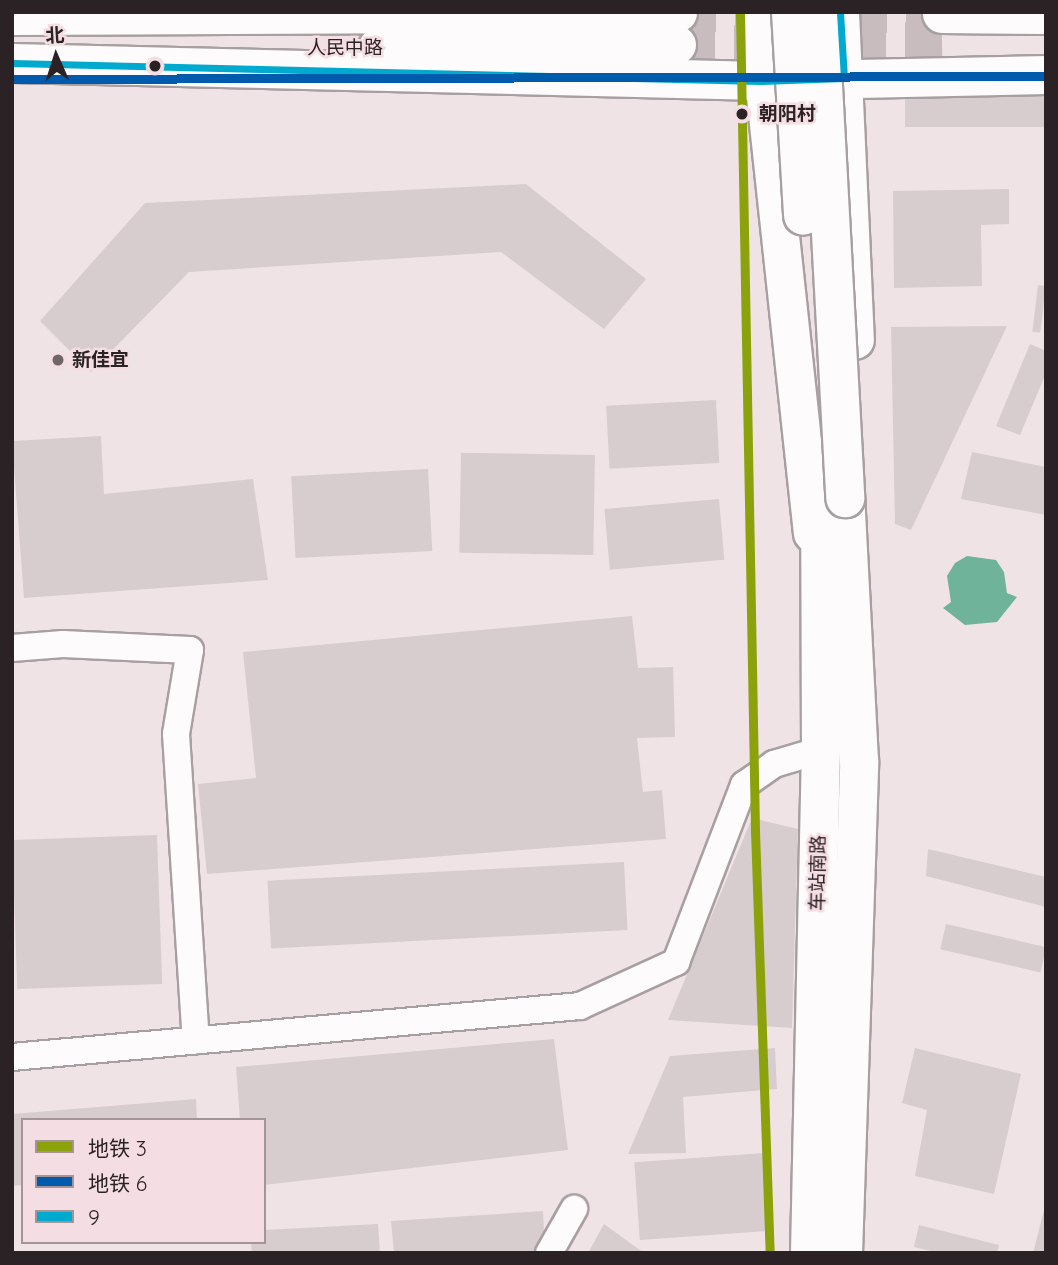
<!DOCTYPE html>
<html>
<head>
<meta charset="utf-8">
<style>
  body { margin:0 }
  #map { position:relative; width:1058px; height:1265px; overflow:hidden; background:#f0e3e6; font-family:Quicksand,"Noto Sans SC",sans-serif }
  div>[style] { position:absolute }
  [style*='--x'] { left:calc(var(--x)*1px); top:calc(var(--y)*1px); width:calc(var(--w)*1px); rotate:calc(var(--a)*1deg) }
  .water>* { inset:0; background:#6fb39a }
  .building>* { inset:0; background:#d7cdcf; transform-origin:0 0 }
  .primary-tunnel>* { height:38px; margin-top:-19px; transform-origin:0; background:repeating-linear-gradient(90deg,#c9bcbf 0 38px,transparent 0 57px) }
  .roads { filter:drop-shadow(2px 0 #a89fa2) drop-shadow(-2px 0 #a89fa2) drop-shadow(0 2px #a89fa2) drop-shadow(0 -2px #a89fa2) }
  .minor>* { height:26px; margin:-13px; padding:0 13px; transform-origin:13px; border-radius:13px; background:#fdfbfb }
  .secondary>* { height:37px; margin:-18.5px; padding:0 18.5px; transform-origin:18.5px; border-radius:18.5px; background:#fdfbfb }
  .primary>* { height:38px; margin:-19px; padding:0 19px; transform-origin:19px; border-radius:19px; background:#fdfbfb }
  .bridges { filter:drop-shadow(2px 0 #a89fa2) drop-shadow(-2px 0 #a89fa2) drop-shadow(0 2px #a89fa2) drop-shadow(0 -2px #a89fa2) }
  .primary-bridge>* { height:38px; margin:-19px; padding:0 19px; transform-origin:19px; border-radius:19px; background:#fdfbfb }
  .bus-1>* { height:7px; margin:-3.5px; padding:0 3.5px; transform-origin:3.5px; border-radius:3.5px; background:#00a9ce }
  .metro-1>* { height:9px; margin:-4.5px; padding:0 4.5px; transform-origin:4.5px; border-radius:4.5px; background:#8ba20c }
  .metro-2>* { height:9px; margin:-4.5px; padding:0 4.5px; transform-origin:4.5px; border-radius:4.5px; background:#005bac }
  .dots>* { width:19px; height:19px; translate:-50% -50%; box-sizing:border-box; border:4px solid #f5dee3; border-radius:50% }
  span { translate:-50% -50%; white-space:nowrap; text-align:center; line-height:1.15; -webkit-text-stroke:5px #f5dee3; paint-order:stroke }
  .street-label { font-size:19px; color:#2b2225 }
  .stop-label { font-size:19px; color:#2b2225; font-weight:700 }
  .left { translate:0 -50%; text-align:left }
  .poi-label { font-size:19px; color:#2b2225; font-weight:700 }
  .frame { position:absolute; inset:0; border:14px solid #2b2225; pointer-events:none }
  .legend { position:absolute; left:21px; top:1118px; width:245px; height:126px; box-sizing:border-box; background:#f5dee3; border:2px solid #a49397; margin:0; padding:9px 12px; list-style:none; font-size:21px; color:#2b2225 }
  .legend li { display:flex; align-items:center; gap:14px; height:35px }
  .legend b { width:35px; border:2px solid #a49397 }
  .north { position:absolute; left:21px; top:21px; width:70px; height:70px; -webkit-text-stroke:5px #f5dee3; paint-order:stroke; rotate:357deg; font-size:19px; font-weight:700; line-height:28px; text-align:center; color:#2b2225 }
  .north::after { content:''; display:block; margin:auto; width:24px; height:32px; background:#2b2225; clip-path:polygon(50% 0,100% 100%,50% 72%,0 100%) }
</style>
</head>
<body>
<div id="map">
  <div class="water">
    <div style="clip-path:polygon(967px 556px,996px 560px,1004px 572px,1007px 593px,1017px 597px,997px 622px,965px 625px,943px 608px,951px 602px,947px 576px,955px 563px)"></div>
  </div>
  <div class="building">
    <div style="left:1046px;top:92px;width:35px;height:141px;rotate:90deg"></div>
    <div style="clip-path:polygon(526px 184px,646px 279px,604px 329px,501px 252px,189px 272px,91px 372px,40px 321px,145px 203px)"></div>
    <div style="clip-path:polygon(1009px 189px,1009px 224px,981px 225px,982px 286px,894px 288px,893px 191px)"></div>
    <div style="left:1038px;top:285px;width:8px;height:47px;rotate:7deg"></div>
    <div style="clip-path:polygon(1007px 326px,911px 530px,895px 524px,891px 327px)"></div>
    <div style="clip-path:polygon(1030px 344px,1046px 351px,1046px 373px,1020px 435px,996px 426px)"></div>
    <div style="left:716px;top:400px;width:63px;height:110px;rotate:87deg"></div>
    <div style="clip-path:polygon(101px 436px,104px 494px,253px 479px,268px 580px,24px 598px,12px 441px)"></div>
    <div style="clip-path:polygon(972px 452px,1046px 467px,1046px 515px,961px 499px)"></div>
    <div style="left:595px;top:455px;width:100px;height:134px;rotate:91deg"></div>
    <div style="left:428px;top:469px;width:82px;height:137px;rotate:87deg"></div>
    <div style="left:719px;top:499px;width:61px;height:115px;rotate:85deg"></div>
    <div style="clip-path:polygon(632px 616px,638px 668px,673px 667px,675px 737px,637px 738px,643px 792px,662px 790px,666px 839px,207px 874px,198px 784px,256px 778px,243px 652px)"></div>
    <div style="clip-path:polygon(752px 818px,798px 829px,792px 1028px,668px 1020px)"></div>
    <div style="left:157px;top:835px;width:149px;height:145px;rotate:88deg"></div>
    <div style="clip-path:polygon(928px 849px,1046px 877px,1046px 907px,926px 876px)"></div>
    <div style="left:624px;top:862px;width:68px;height:357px;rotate:87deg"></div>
    <div style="left:946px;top:924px;width:103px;height:26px;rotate:13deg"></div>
    <div style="clip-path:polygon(554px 1039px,568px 1150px,264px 1185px,264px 1120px,240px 1120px,236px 1067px)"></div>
    <div style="clip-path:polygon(775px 1048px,777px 1089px,683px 1097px,686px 1153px,628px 1154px,670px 1056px)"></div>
    <div style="clip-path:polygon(915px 1048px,1021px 1074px,994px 1194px,915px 1176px,927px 1110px,902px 1103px)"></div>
    <div style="clip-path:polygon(196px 1099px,197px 1120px,23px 1120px,23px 1185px,12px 1186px,12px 1114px)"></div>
    <div style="left:765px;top:1153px;width:78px;height:131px;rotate:86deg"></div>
    <div style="clip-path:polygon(1045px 1206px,1046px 1253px,1033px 1253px)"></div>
    <div style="clip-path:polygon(543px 1211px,545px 1253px,394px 1253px,391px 1221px)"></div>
    <div style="clip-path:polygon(378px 1224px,380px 1253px,252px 1253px,251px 1242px,264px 1242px,264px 1230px)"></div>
    <div style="clip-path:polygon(604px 1224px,644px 1253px,588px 1253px)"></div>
    <div style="clip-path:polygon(919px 1225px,999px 1245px,997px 1253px,939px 1253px,914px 1247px)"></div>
  </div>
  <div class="primary-tunnel">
    <div style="--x:678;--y:13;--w:264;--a:0.2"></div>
    <div style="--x:677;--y:45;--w:265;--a:-0.9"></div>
  </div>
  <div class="roads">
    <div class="minor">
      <div style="--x:12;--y:648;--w:51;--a:-4.5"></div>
      <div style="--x:63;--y:644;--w:127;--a:2.7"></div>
      <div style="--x:190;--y:650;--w:85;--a:99.5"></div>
      <div style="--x:176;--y:734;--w:307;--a:86.3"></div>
      <div style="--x:12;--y:1057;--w:570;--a:-5.13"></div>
      <div style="--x:580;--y:1006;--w:106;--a:-24.6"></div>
      <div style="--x:676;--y:962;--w:190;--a:-69"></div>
      <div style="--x:744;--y:785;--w:37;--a:-35"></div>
      <div style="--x:774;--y:764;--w:49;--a:-16.6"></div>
      <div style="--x:549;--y:1253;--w:51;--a:-60.4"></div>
    </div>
    <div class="secondary">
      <div style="--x:756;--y:12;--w:524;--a:83.87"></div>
      <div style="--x:840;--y:12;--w:328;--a:87.4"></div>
    </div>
    <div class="primary">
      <div style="--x:942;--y:14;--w:104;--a:0.6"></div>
      <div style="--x:12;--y:16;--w:666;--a:-0.26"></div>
      <div style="--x:378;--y:47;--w:299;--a:-0.4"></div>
      <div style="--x:12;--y:63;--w:749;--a:1.38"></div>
      <div style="--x:761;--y:81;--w:285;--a:-1.2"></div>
      <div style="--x:810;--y:1253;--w:503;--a:-88.75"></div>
      <div style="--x:821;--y:750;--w:257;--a:-90.2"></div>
      <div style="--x:843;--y:1253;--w:492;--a:-88.1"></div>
      <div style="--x:859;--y:761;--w:263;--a:-93"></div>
    </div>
  </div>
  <div class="bridges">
    <div class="primary-bridge">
      <div style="--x:791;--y:12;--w:204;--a:86.6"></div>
      <div style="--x:819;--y:12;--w:487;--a:86.9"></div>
    </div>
  </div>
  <div class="bus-1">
    <div style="--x:12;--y:63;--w:749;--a:1.38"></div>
    <div style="--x:761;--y:81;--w:83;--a:-2.1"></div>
    <div style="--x:844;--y:78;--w:66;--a:-93.5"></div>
  </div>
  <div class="metro-1">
    <div style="--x:740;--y:12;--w:819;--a:88.95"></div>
    <div style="--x:755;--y:831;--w:422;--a:88"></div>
  </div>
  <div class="metro-2">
    <div style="--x:12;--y:79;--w:1034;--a:-0.17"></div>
  </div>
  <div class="dots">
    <div style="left:155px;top:66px;background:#2b2225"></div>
    <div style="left:742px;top:114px;background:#2b2225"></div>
    <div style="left:58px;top:360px;background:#706669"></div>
  </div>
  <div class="street-label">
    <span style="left:345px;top:48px">人民中路</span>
    <span style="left:818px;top:873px;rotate:-89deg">车站南路</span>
  </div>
  <div class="stop-label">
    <span class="left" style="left:759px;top:114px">朝阳村</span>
  </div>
  <div class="poi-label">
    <span class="left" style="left:72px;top:360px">新佳宜</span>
  </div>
  <div class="frame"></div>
  <ul class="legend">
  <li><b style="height:9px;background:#8ba20c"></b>地铁 3</li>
  <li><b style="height:9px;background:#005bac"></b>地铁 6</li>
  <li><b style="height:9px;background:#00a9ce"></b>9</li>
  </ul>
  <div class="north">北</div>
</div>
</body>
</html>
